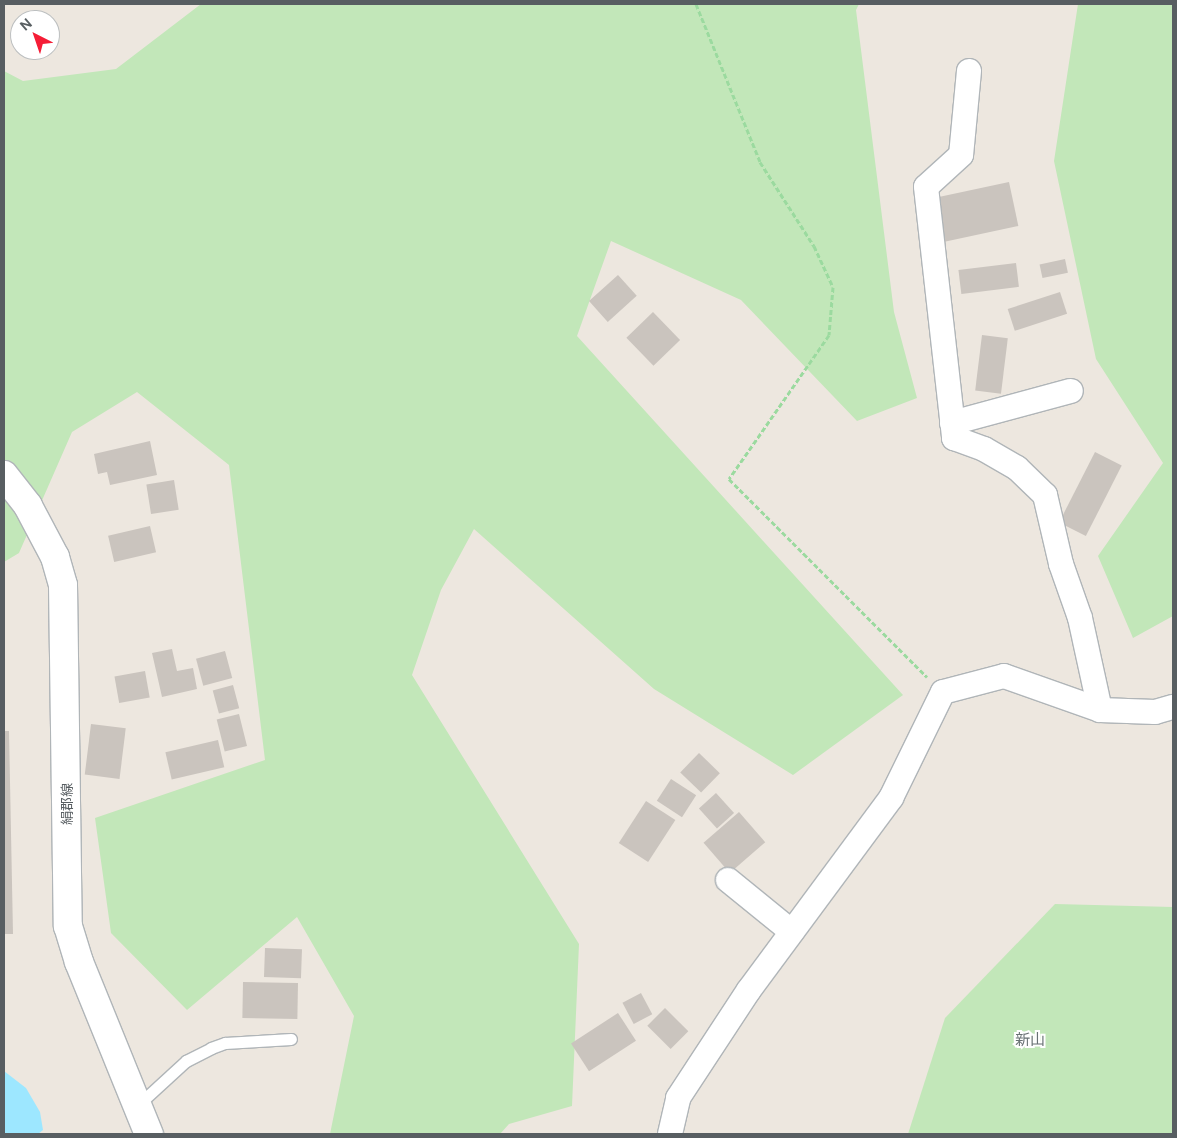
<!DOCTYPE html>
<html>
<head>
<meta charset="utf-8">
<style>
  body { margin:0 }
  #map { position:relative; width:1177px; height:1138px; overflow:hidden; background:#ede7df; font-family:"DM Sans","Noto Sans JP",sans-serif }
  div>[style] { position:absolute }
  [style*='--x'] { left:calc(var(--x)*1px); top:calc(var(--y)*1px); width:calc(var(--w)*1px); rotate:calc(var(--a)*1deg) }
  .green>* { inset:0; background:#c2e7b9 }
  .water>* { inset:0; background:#9de7ff }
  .building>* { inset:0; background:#cac4be; transform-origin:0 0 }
  .path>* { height:3px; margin-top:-1.5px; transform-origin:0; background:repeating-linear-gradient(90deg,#9bda9f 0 5px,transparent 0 7.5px) }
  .roads { filter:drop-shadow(1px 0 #b0b5b8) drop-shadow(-1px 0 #b0b5b8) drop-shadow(0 1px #b0b5b8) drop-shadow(0 -1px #b0b5b8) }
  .lane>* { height:11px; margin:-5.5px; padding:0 5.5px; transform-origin:5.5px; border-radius:5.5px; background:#fff }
  .street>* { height:24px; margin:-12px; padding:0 12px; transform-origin:12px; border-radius:12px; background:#fff }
  .secondary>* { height:28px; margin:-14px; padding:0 14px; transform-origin:14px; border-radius:14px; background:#fff }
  span { translate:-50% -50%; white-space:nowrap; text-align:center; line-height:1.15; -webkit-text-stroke:4px #fff; paint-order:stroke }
  .street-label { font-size:14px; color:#585e62 }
  .neighbourhood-label { font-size:15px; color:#697174 }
  .frame { position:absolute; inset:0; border:5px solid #585e62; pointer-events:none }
  .north { position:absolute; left:10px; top:10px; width:50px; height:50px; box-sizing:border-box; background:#fff; border:1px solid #bcbfc0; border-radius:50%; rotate:319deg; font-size:14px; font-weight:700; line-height:20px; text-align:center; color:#585e62 }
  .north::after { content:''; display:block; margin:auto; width:18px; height:22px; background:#f51d36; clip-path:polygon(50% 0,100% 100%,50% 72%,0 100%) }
</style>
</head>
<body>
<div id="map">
  <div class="green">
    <div style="clip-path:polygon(201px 4px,859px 4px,856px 10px,894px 312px,917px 398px,857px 421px,741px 300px,611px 241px,577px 336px,903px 695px,793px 775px,654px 689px,474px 529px,441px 590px,412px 675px,579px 944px,572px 1106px,509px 1124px,500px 1134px,330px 1134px,354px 1016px,297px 917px,187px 1010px,111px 933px,95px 818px,265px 760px,229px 465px,137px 392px,72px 432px,19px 553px,4px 562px,4px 71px,23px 81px,116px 69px)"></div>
    <div style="clip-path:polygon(1078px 4px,1173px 4px,1173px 616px,1133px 638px,1098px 556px,1163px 463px,1096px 359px,1054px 161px)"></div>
    <div style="clip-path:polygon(1055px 904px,1173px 907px,1173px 1134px,908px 1134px,945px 1018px)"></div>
  </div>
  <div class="water">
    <div style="clip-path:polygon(4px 1071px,26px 1088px,40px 1112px,43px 1130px,38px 1134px,4px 1134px)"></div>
  </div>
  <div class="building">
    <div style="left:1009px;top:182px;width:45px;height:79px;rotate:78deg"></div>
    <div style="left:1065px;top:259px;width:14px;height:26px;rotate:78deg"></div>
    <div style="left:1016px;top:263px;width:24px;height:58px;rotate:83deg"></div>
    <div style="left:618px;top:275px;width:28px;height:39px;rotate:48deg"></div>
    <div style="left:1060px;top:292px;width:23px;height:55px;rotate:72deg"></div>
    <div style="left:653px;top:312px;width:39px;height:37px;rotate:46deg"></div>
    <div style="left:982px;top:335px;width:26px;height:56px;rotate:7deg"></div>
    <div style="clip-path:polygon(150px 441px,157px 475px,110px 485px,107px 472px,98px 474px,94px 454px)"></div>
    <div style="left:1095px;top:452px;width:30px;height:79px;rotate:27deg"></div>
    <div style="left:174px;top:480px;width:30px;height:28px;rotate:81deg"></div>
    <div style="left:150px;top:526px;width:27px;height:43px;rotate:77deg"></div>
    <div style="clip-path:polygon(172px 649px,177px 671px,193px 668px,197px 689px,162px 697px,152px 653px)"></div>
    <div style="left:225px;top:651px;width:28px;height:30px;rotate:75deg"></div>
    <div style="left:145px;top:671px;width:27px;height:31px;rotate:80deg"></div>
    <div style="left:233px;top:685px;width:24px;height:21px;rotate:75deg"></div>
    <div style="left:239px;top:714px;width:33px;height:23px;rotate:76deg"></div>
    <div style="left:91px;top:724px;width:35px;height:51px;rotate:7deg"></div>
    <div style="clip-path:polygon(4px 731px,9px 731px,13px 934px,4px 934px)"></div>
    <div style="left:218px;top:740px;width:28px;height:54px;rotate:77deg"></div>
    <div style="left:699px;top:753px;width:29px;height:27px;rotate:44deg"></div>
    <div style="left:671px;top:779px;width:30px;height:26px;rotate:33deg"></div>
    <div style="left:716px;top:793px;width:27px;height:23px;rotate:48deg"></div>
    <div style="left:646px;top:801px;width:35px;height:50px;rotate:33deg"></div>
    <div style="left:739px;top:812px;width:40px;height:47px;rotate:49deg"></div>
    <div style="left:265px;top:948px;width:37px;height:29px;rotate:2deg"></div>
    <div style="left:243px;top:982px;width:55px;height:36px;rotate:1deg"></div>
    <div style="left:641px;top:993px;width:24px;height:21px;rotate:62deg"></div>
    <div style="left:665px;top:1008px;width:33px;height:25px;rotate:45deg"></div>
    <div style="left:618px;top:1013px;width:33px;height:56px;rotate:57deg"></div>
  </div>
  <div class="path">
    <div style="--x:696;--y:4;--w:170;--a:67.9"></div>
    <div style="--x:760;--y:162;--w:100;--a:57.3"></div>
    <div style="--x:814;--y:246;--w:45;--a:65.1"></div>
    <div style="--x:833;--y:287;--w:48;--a:94.8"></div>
    <div style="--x:829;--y:335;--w:175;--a:124.8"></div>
    <div style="--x:729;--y:479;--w:280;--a:45"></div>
  </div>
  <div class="roads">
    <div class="lane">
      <div style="--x:139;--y:1104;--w:64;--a:-42.5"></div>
      <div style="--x:186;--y:1061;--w:28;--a:-27"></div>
      <div style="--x:211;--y:1048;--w:15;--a:-20"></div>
      <div style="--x:225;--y:1043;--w:66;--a:-3.5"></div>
    </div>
    <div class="street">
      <div style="--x:969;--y:71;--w:84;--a:95.4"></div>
      <div style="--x:961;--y:155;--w:47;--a:137.6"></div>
      <div style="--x:926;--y:187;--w:253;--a:83.6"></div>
      <div style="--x:954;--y:438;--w:32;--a:20"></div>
      <div style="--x:984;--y:449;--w:38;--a:30"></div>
      <div style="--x:1017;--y:468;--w:39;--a:44"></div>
      <div style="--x:1045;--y:495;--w:71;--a:76.9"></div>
      <div style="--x:1061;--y:564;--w:57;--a:70.6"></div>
      <div style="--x:1080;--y:618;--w:94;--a:77.7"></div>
      <div style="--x:952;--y:423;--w:123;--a:-15.1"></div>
      <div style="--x:728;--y:880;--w:82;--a:39.1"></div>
      <div style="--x:670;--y:1134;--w:37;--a:-77"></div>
      <div style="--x:678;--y:1098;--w:129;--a:-56.7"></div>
      <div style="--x:749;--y:990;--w:239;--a:-53.5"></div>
      <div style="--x:891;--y:798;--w:118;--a:-63.9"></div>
      <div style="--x:943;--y:692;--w:63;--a:-14.7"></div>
      <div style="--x:1004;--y:676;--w:102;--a:19.5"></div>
      <div style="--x:1100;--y:710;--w:55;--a:2.1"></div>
      <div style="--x:1155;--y:712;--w:19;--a:-16"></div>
    </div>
    <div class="secondary">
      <div style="--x:4;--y:475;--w:39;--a:52"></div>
      <div style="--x:28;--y:506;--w:58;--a:62.1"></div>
      <div style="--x:55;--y:557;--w:29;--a:74"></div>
      <div style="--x:63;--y:585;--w:341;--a:89.2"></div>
      <div style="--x:68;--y:926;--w:38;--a:73"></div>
      <div style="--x:79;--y:962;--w:186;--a:67.9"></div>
    </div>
  </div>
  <div class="street-label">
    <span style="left:67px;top:804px;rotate:-90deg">絹郡線</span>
  </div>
  <div class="neighbourhood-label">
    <span style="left:1030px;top:1041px">新山</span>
  </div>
  <div class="frame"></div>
  <div class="north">N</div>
</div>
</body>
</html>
